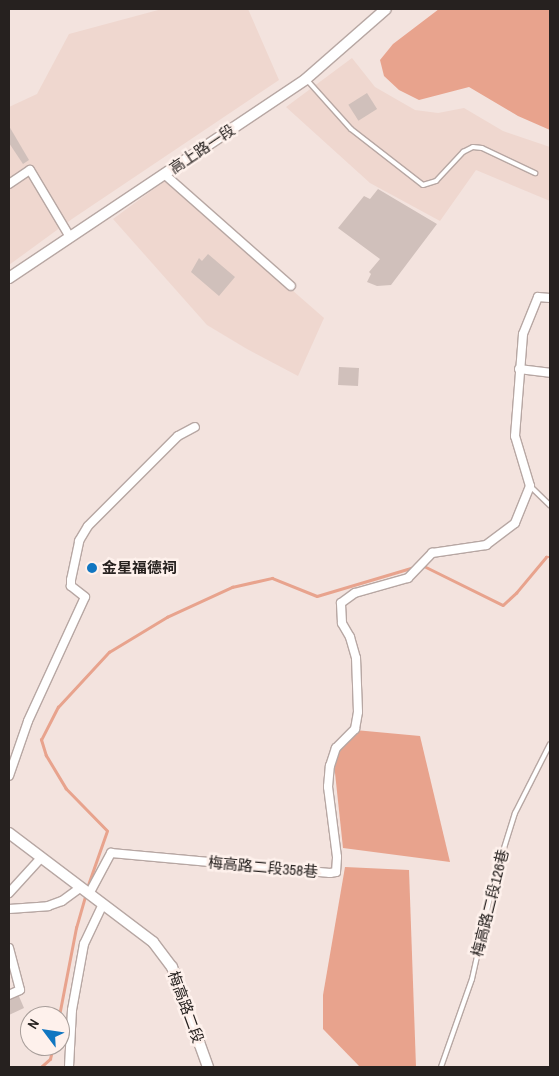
<!DOCTYPE html>
<html>
<head>
<meta charset="utf-8">
<style>
  body { margin:0 }
  #map { position:relative; width:559px; height:1076px; overflow:hidden; background:#f3e3de; font-family:"Archivo Narrow","Noto Sans TC",sans-serif }
  div>[style] { position:absolute }
  [style*='--x'] { left:calc(var(--x)*1px); top:calc(var(--y)*1px); width:calc(var(--w)*1px); rotate:calc(var(--a)*1deg) }
  .built>* { inset:0; background:#efd7cf }
  .water>* { inset:0; background:#e8a38d }
  .stream>* { height:2.5px; margin:-1.25px; padding:0 1.25px; transform-origin:1.25px; border-radius:1.25px; background:#e8a38d }
  .building>* { inset:0; background:#d0c0bb; transform-origin:0 0 }
  .roads { filter:drop-shadow(1px 0 #b7a7a3) drop-shadow(-1px 0 #b7a7a3) drop-shadow(0 1px #b7a7a3) drop-shadow(0 -1px #b7a7a3) }
  .lane>* { height:4px; margin:-2px; padding:0 2px; transform-origin:2px; border-radius:2px; background:#fff }
  .street>* { height:8px; margin:-4px; padding:0 4px; transform-origin:4px; border-radius:4px; background:#fff }
  .secondary>* { height:10px; margin:-5px; padding:0 5px; transform-origin:5px; border-radius:5px; background:#fff }
  .dots>* { width:14px; height:14px; translate:-50% -50%; box-sizing:border-box; border:2px solid #fef1ec; border-radius:50% }
  span { translate:-50% -50%; white-space:nowrap; text-align:center; line-height:1.15; -webkit-text-stroke:5px #fef1ec; paint-order:stroke }
  .street-label { font-size:15px; color:#26211f }
  .poi-label { font-size:15px; color:#26211f; font-weight:700 }
  .left { translate:0 -50%; text-align:left }
  .frame { position:absolute; inset:0; border:10px solid #26211f; pointer-events:none }
  .north { position:absolute; left:20px; top:1006px; width:50px; height:50px; box-sizing:border-box; background:#fef1ec; border:1px solid #a89e9a; border-radius:50%; rotate:301deg; font-size:14px; font-weight:700; line-height:20px; text-align:center; color:#26211f }
  .north::after { content:''; display:block; margin:auto; width:18px; height:22px; background:#1076c1; clip-path:polygon(50% 0,100% 100%,50% 72%,0 100%) }
</style>
</head>
<body>
<div id="map">
  <div class="built">
    <div style="clip-path:polygon(162px 9px,248px 9px,279px 80px,72px 219px,9px 265px,9px 107px,37px 94px,69px 34px)"></div>
    <div style="clip-path:polygon(352px 58px,375px 87px,415px 110px,438px 113px,464px 108px,503px 131px,550px 147px,550px 201px,476px 170px,440px 221px,370px 183px,286px 107px)"></div>
    <div style="clip-path:polygon(166px 180px,324px 318px,298px 376px,247px 349px,207px 325px,113px 219px)"></div>
  </div>
  <div class="water">
    <div style="clip-path:polygon(439px 9px,550px 9px,550px 130px,518px 116px,469px 87px,419px 100px,399px 90px,384px 76px,380px 60px,393px 44px)"></div>
    <div style="clip-path:polygon(355px 730px,420px 736px,450px 862px,343px 848px,333px 754px)"></div>
    <div style="clip-path:polygon(345px 867px,409px 870px,416px 1067px,360px 1067px,323px 1029px,323px 995px)"></div>
  </div>
  <div class="stream">
    <div style="--x:422;--y:565;--w:90;--a:26.3"></div>
    <div style="--x:503;--y:605;--w:18;--a:-43"></div>
    <div style="--x:516;--y:593;--w:47;--a:-50.2"></div>
    <div style="--x:546;--y:557;--w:4;--a:0"></div>
    <div style="--x:87;--y:888;--w:60;--a:-70.7"></div>
    <div style="--x:107;--y:831;--w:59;--a:-134.3"></div>
    <div style="--x:66;--y:789;--w:39;--a:-121"></div>
    <div style="--x:46;--y:756;--w:17;--a:-107"></div>
    <div style="--x:41;--y:740;--w:37;--a:-63"></div>
    <div style="--x:58;--y:707;--w:75;--a:-47.2"></div>
    <div style="--x:109;--y:652;--w:68;--a:-31.1"></div>
    <div style="--x:167;--y:617;--w:72;--a:-24.8"></div>
    <div style="--x:232;--y:587;--w:41;--a:-12.7"></div>
    <div style="--x:272;--y:578;--w:48;--a:21.8"></div>
    <div style="--x:317;--y:596;--w:101;--a:-16.6"></div>
    <div style="--x:59;--y:1016;--w:90;--a:-79.1"></div>
    <div style="--x:76;--y:928;--w:35;--a:-74"></div>
    <div style="--x:41;--y:1067;--w:12;--a:-42"></div>
    <div style="--x:50;--y:1059;--w:13;--a:-77"></div>
  </div>
  <div class="building">
    <div style="left:367px;top:93px;width:19px;height:22px;rotate:58deg"></div>
    <div style="clip-path:polygon(9px 126px,29px 160px,23px 164px,9px 143px)"></div>
    <div style="clip-path:polygon(378px 189px,437px 224px,391px 285px,377px 286px,367px 282px,371px 274px,369px 272px,380px 259px,338px 228px,364px 196px,370px 199px)"></div>
    <div style="clip-path:polygon(208px 254px,235px 277px,219px 296px,191px 272px,199px 258px,202px 261px)"></div>
    <div style="left:339px;top:367px;width:20px;height:18px;rotate:3deg"></div>
    <div style="left:88px;top:563px;width:10px;height:7px;rotate:11deg"></div>
    <div style="clip-path:polygon(18px 994px,24px 1008px,9px 1015px,9px 998px)"></div>
  </div>
  <div class="roads">
    <div class="lane">
      <div style="--x:307;--y:80;--w:66;--a:48.1"></div>
      <div style="--x:351;--y:129;--w:91;--a:37.9"></div>
      <div style="--x:423;--y:185;--w:14;--a:-17"></div>
      <div style="--x:436;--y:181;--w:40;--a:-47"></div>
      <div style="--x:463;--y:152;--w:11;--a:-27"></div>
      <div style="--x:473;--y:147;--w:9;--a:6"></div>
      <div style="--x:482;--y:148;--w:59;--a:25.3"></div>
      <div style="--x:530;--y:486;--w:28;--a:44"></div>
      <div style="--x:441;--y:1067;--w:93;--a:-70.6"></div>
      <div style="--x:472;--y:979;--w:101;--a:-77.5"></div>
      <div style="--x:494;--y:880;--w:70;--a:-72.6"></div>
      <div style="--x:515;--y:813;--w:77;--a:-63.1"></div>
    </div>
    <div class="street">
      <div style="--x:164;--y:174;--w:169;--a:41.4"></div>
      <div style="--x:9;--y:184;--w:25;--a:-34"></div>
      <div style="--x:30;--y:170;--w:78;--a:59.2"></div>
      <div style="--x:519;--y:369;--w:31;--a:7"></div>
      <div style="--x:9;--y:776;--w:58;--a:-70.9"></div>
      <div style="--x:28;--y:721;--w:136;--a:-65.3"></div>
      <div style="--x:85;--y:597;--w:18;--a:-142"></div>
      <div style="--x:71;--y:586;--w:6;--a:-90"></div>
      <div style="--x:71;--y:580;--w:40;--a:-78"></div>
      <div style="--x:79;--y:541;--w:17;--a:-59"></div>
      <div style="--x:88;--y:526;--w:127;--a:-45"></div>
      <div style="--x:178;--y:436;--w:19;--a:-28"></div>
      <div style="--x:9;--y:893;--w:47;--a:-47.6"></div>
      <div style="--x:89;--y:894;--w:47;--a:-61.8"></div>
      <div style="--x:111;--y:853;--w:220;--a:5.2"></div>
      <div style="--x:330;--y:873;--w:6;--a:-9"></div>
      <div style="--x:336;--y:872;--w:15;--a:-86"></div>
      <div style="--x:337;--y:857;--w:71;--a:-97.3"></div>
      <div style="--x:328;--y:787;--w:21;--a:-85"></div>
      <div style="--x:330;--y:766;--w:19;--a:-72"></div>
      <div style="--x:336;--y:748;--w:27;--a:-45"></div>
      <div style="--x:355;--y:729;--w:17;--a:-80"></div>
      <div style="--x:358;--y:712;--w:54;--a:-92.1"></div>
      <div style="--x:356;--y:658;--w:22;--a:-106"></div>
      <div style="--x:350;--y:637;--w:16;--a:-120"></div>
      <div style="--x:342;--y:623;--w:20;--a:-93"></div>
      <div style="--x:341;--y:603;--w:17;--a:-36"></div>
      <div style="--x:355;--y:593;--w:55;--a:-15.8"></div>
      <div style="--x:408;--y:578;--w:35;--a:-46"></div>
      <div style="--x:432;--y:553;--w:55;--a:-8.4"></div>
      <div style="--x:486;--y:545;--w:36;--a:-37"></div>
      <div style="--x:515;--y:523;--w:40;--a:-68"></div>
      <div style="--x:530;--y:486;--w:52;--a:-106.7"></div>
      <div style="--x:515;--y:436;--w:102;--a:-85.5"></div>
      <div style="--x:523;--y:334;--w:40;--a:-68"></div>
      <div style="--x:538;--y:297;--w:12;--a:5"></div>
      <div style="--x:9;--y:909;--w:39;--a:-4"></div>
      <div style="--x:48;--y:906;--w:15;--a:-20"></div>
      <div style="--x:62;--y:901;--w:22;--a:-36"></div>
      <div style="--x:9;--y:948;--w:43;--a:75.3"></div>
      <div style="--x:20;--y:990;--w:12;--a:156"></div>
      <div style="--x:69;--y:1067;--w:57;--a:-87"></div>
      <div style="--x:72;--y:1010;--w:67;--a:-79.7"></div>
      <div style="--x:84;--y:944;--w:44;--a:-64.6"></div>
    </div>
    <div class="secondary">
      <div style="--x:9;--y:278;--w:358;--a:-33.8"></div>
      <div style="--x:306;--y:79;--w:106;--a:-41.2"></div>
      <div style="--x:9;--y:833;--w:181;--a:37.1"></div>
      <div style="--x:153;--y:942;--w:31;--a:53"></div>
      <div style="--x:172;--y:967;--w:106;--a:70.2"></div>
    </div>
  </div>
  <div class="dots">
    <div style="left:92px;top:568px;background:#1076c1"></div>
  </div>
  <div class="street-label">
    <span style="left:202px;top:149px;rotate:-34deg">高上路一段</span>
    <span style="left:263px;top:867px;rotate:5deg">梅高路二段358巷</span>
    <span style="left:490px;top:903px;rotate:-76deg">梅高路二段126巷</span>
    <span style="left:186px;top:1007px;rotate:70deg">梅高路二段</span>
  </div>
  <div class="poi-label">
    <span class="left" style="left:102px;top:568px">金星福德祠</span>
  </div>
  <div class="frame"></div>
  <div class="north">N</div>
</div>
</body>
</html>
